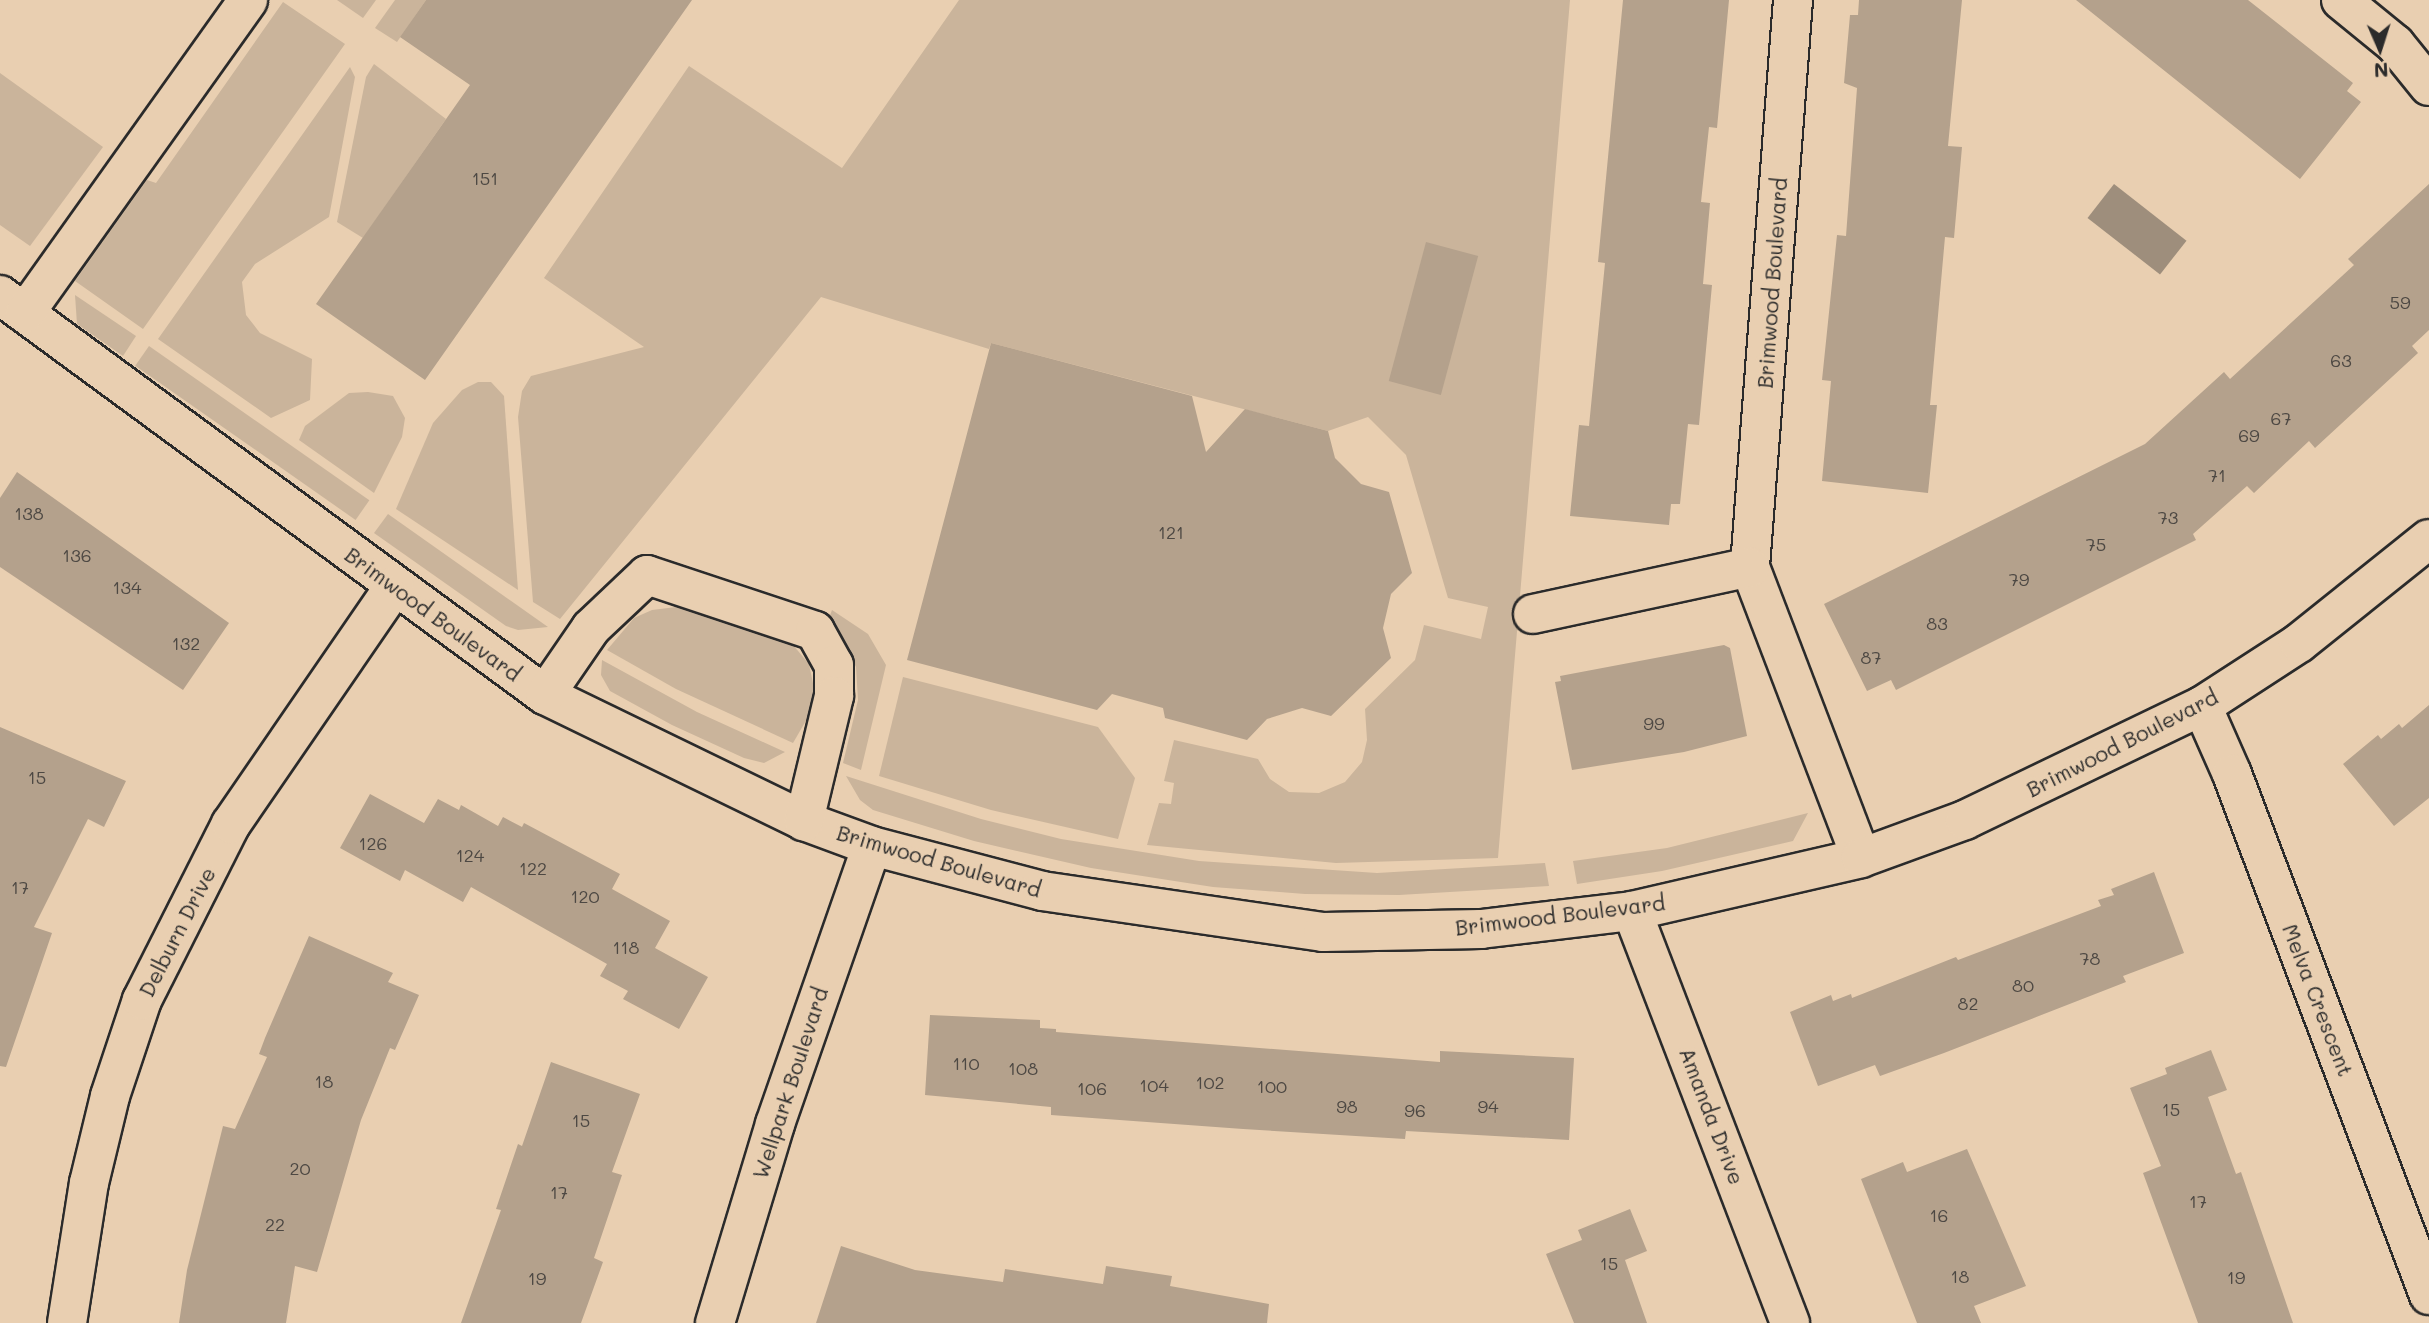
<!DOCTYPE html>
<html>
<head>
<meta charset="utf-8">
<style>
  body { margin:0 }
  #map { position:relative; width:2429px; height:1323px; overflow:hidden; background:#e9cfb1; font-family:Mali,sans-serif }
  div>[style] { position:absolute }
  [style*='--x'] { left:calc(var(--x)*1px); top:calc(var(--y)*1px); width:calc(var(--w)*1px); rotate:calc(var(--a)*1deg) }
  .green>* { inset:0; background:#cab49b; transform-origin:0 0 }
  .water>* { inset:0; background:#9e8e7c; transform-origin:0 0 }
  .building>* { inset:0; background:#b4a18c; transform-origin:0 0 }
  .roads { filter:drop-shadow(2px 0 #2b2b2b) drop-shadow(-2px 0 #2b2b2b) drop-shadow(0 2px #2b2b2b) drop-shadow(0 -2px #2b2b2b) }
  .minor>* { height:38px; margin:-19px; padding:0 19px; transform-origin:19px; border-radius:19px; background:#e9cfb1 }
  span { translate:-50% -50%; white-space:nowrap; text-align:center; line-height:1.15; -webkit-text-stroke:7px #e9cfb1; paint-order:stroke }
  .number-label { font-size:18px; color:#4d4843 }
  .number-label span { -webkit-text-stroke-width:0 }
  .street-label { font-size:21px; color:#2b2b2b }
  .north { position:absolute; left:2345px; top:14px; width:70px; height:70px; -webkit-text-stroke:5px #e9cfb1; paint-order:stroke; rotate:177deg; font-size:19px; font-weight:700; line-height:28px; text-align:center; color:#2b2b2b }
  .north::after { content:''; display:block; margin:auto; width:24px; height:32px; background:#2b2b2b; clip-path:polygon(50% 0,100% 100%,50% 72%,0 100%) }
</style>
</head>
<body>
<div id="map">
  <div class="green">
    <div style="clip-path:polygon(337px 0,376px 0,363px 18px)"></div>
    <div style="clip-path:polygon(395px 0,426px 0,397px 42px,375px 28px)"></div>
    <div style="clip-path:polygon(959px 0,1570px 0,1498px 858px,1336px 863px,1147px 845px,1159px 803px,1171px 804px,1174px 783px,1164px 781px,1174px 740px,1258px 759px,1270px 779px,1289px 792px,1319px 793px,1345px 782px,1362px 762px,1367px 740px,1365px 709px,1415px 660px,1424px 625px,1481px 639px,1488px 607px,1448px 598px,1406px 455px,1368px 417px,1328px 431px,991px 343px,989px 349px,821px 297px,560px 619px,533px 602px,518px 417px,522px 391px,531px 376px,644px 347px,544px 278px,689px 66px,842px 168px)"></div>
    <div style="clip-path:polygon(283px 2px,345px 44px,143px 329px,75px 281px,147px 180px,156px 183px)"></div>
    <div style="clip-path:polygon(374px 64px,446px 119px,363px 238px,337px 222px,366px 77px)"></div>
    <div style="clip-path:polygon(350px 67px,355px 77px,329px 217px,255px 264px,242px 282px,246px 315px,260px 333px,312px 359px,310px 400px,271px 418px,158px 339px)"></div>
    <div style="clip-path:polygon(0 73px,103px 147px,30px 246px,0 225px)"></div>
    <div style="clip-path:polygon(75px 295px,136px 336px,123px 356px,77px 324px)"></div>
    <div style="left:149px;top:346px;width:269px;height:24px;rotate:35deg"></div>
    <div style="clip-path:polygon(478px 382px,491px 382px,504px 396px,518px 590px,396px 509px,433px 423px,462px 390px)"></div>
    <div style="clip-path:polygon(368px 392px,393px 396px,405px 418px,402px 437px,374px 493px,299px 440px,305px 426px,349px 393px)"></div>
    <div style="clip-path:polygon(388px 514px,548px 627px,518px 630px,506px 626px,374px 533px)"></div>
    <div style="clip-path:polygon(676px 607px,772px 630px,788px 639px,809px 664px,814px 688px,811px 712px,793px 743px,676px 689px,607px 650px,634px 618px,652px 610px)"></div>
    <div style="clip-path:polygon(832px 610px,868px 634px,886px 665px,861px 770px,843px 763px,858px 700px,856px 667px,829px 618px)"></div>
    <div style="clip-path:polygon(602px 660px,697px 712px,785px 752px,764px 763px,744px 758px,672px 725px,610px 691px,601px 675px)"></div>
    <div style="clip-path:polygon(903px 677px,1098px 727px,1135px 778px,1118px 839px,991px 810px,879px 776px)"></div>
    <div style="clip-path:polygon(846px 776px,981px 819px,1061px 839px,1199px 861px,1377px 873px,1545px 863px,1549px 886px,1399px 895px,1305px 894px,1213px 887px,1091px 868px,974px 841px,873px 810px,860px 800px)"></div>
    <div style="clip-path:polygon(1808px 813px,1793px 841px,1662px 871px,1577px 884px,1573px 861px,1667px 848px)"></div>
  </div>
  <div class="water">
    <div style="left:2114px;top:184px;width:92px;height:43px;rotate:38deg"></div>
  </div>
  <div class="building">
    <div style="clip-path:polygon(426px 0,692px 0,425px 380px,316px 304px,470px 85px,400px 37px)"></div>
    <div style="clip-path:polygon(1623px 0,1729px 0,1717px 128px,1709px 127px,1701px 202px,1710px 203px,1703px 284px,1712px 285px,1699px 425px,1688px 424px,1680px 504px,1671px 504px,1669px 525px,1570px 516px,1579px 425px,1589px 426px,1605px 263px,1598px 262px)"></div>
    <div style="clip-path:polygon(1859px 0,1962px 0,1948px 146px,1962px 147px,1954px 238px,1945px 237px,1930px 405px,1937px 405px,1928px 493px,1822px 481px,1831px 381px,1822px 380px,1837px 235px,1846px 236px,1857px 88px,1844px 83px,1850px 15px,1858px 15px)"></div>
    <div style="clip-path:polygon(2076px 0,2248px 0,2353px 83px,2347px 91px,2361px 102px,2300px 179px)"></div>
    <div style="clip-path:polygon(2429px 184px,2429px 330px,2412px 346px,2418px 353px,2315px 448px,2309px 441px,2254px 493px,2247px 486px,2193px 534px,2196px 540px,1896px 690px,1891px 680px,1867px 691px,1824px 604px,2145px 444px,2224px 372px,2230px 379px,2354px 265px,2348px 259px)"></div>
    <div style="left:1426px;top:242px;width:54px;height:144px;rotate:15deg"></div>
    <div style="clip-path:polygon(991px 343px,1192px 396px,1206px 452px,1245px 409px,1328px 431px,1335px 458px,1361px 484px,1389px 492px,1412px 573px,1391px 594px,1383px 628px,1391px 658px,1331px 716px,1302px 708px,1267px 719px,1247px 740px,1165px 718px,1163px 708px,1112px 694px,1097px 710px,907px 660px)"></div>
    <div style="clip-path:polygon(17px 472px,229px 623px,183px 690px,0 567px,0 498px)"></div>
    <div style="clip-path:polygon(1724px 645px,1730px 648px,1747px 736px,1684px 752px,1572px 770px,1555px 682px,1561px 681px,1560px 676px)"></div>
    <div style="clip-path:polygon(2429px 705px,2429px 798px,2394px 826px,2343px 764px,2378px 735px,2381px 739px,2399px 724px,2402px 728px)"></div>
    <div style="clip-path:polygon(0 727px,126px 781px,104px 827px,88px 819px,34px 927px,52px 933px,6px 1067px,0 1066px)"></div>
    <div style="clip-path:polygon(370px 794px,424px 823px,438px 799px,459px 810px,461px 805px,498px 826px,503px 817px,522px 827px,524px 823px,620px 874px,612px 889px,670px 921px,655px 948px,708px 977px,679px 1029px,623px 999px,628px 991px,600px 976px,607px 964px,471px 887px,463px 902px,405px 870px,400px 881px,340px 848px)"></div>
    <div style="clip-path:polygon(2154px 872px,2184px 953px,2123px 976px,2126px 982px,1944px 1053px,1880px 1076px,1875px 1065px,1818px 1086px,1790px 1012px,1831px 995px,1833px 1001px,1851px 994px,1852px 998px,1956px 957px,1958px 960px,2101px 906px,2098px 900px,2114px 895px,2111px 889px)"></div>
    <div style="clip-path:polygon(309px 936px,393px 973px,388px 982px,419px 995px,395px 1050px,390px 1048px,361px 1120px,317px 1272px,295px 1266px,286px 1323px,179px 1323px,187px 1270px,223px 1126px,235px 1129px,267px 1057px,259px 1054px,265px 1038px)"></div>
    <div style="clip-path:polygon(930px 1015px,1040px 1020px,1040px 1028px,1056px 1029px,1056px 1032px,1440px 1062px,1440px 1051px,1574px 1058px,1569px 1140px,1406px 1131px,1405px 1139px,1243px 1129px,1051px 1115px,1051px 1107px,925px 1095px)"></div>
    <div style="clip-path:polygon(2211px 1050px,2227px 1090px,2208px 1097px,2236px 1174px,2241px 1172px,2293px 1323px,2198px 1323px,2143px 1173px,2161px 1166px,2130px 1088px,2167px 1074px,2165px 1068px)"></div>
    <div style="clip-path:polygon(551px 1062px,640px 1094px,612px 1172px,622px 1175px,594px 1258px,603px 1262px,581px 1323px,461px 1323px,501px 1210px,496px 1209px,518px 1144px,522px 1146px)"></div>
    <div style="clip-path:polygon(1967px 1149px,2026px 1286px,1974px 1306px,1981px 1323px,1917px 1323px,1861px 1179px,1903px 1162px,1907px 1172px)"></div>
    <div style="clip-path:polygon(1630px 1209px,1647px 1251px,1625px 1260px,1647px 1323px,1574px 1323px,1546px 1254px,1582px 1240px,1578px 1230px)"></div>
    <div style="clip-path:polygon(841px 1246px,915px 1270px,1003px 1282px,1005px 1269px,1103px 1284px,1106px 1266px,1172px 1276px,1170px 1286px,1269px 1304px,1267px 1323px,816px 1323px)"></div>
  </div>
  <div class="roads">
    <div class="minor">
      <div style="--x:1793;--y:0;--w:569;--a:94.34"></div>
      <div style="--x:1750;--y:567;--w:311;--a:69.1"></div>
      <div style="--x:2341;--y:0;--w:70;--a:39.2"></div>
      <div style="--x:2395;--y:44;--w:54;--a:51"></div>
      <div style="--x:0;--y:295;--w:676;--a:36.28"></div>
      <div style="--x:545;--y:695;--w:288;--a:25.9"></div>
      <div style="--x:804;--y:821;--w:72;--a:20.2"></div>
      <div style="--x:872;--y:846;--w:176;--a:14.8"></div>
      <div style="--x:1042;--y:891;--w:284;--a:8.3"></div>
      <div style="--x:1323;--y:932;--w:158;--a:-1.1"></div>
      <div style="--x:1481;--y:929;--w:152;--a:-6.8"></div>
      <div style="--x:1632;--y:911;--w:235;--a:-13"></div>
      <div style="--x:1861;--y:858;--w:111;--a:-20.1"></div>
      <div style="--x:1965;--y:820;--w:263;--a:-25.7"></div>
      <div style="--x:2202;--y:706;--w:116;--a:-33"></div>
      <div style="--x:2299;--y:643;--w:166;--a:-38.7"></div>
      <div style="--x:25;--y:313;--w:384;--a:-54.5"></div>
      <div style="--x:1533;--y:614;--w:222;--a:-12.2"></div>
      <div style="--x:545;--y:695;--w:81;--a:-55.5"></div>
      <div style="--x:591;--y:628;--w:77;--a:-43.4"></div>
      <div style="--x:647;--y:575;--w:177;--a:18.4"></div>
      <div style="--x:815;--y:631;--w:39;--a:61"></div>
      <div style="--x:834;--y:665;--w:31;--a:90"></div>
      <div style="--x:834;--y:696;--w:129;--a:103.5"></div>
      <div style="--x:2202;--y:706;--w:74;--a:66.2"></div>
      <div style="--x:2232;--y:774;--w:557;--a:69.29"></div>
      <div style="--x:1632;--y:911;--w:441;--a:69"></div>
      <div style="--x:67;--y:1323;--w:142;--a:-81.1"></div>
      <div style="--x:89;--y:1183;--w:89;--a:-76.4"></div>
      <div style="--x:110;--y:1096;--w:101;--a:-71.6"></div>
      <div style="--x:142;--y:1000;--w:197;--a:-63.2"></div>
      <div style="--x:231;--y:824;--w:288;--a:-55.5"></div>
      <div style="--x:715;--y:1323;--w:208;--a:-73.2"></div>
      <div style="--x:775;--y:1124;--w:294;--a:-70.8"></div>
    </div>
  </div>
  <div class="number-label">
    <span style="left:485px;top:178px">151</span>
    <span style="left:2400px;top:302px">59</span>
    <span style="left:2341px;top:360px">63</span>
    <span style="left:2281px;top:418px">67</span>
    <span style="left:2249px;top:435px">69</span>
    <span style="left:2217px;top:475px">71</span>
    <span style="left:29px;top:513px">138</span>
    <span style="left:2168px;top:517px">73</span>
    <span style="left:1171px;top:532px">121</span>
    <span style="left:2096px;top:544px">75</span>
    <span style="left:77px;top:555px">136</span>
    <span style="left:2019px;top:579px">79</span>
    <span style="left:127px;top:587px">134</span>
    <span style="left:1937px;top:623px">83</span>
    <span style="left:186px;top:643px">132</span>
    <span style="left:1871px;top:657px">87</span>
    <span style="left:1654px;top:723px">99</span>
    <span style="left:37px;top:777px">15</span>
    <span style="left:373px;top:843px">126</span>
    <span style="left:470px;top:855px">124</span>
    <span style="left:533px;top:868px">122</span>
    <span style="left:20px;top:887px">17</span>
    <span style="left:585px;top:896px">120</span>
    <span style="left:626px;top:947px">118</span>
    <span style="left:2090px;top:958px">78</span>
    <span style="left:2023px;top:985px">80</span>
    <span style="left:1968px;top:1003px">82</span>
    <span style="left:966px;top:1063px">110</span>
    <span style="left:1023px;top:1068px">108</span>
    <span style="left:324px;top:1081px">18</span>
    <span style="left:1210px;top:1082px">102</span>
    <span style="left:1154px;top:1085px">104</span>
    <span style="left:1272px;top:1086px">100</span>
    <span style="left:1092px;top:1088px">106</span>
    <span style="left:1347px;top:1106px">98</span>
    <span style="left:1488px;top:1106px">94</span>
    <span style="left:2171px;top:1109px">15</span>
    <span style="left:1415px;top:1110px">96</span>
    <span style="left:581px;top:1120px">15</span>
    <span style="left:300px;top:1168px">20</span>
    <span style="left:559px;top:1192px">17</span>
    <span style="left:2198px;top:1201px">17</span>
    <span style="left:1939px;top:1215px">16</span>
    <span style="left:275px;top:1224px">22</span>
    <span style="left:1609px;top:1263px">15</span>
    <span style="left:1960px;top:1276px">18</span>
    <span style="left:2236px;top:1277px">19</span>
    <span style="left:537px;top:1278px">19</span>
  </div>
  <div class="street-label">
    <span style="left:1772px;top:283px;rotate:-86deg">Brimwood Boulevard</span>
    <span style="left:433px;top:614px;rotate:36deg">Brimwood Boulevard</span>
    <span style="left:2122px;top:743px;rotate:-27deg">Brimwood Boulevard</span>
    <span style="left:939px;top:861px;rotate:16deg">Brimwood Boulevard</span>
    <span style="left:1560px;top:915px;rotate:-7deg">Brimwood Boulevard</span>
    <span style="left:177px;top:932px;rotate:-63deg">Delburn Drive</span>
    <span style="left:2318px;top:1000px;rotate:69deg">Melva Crescent</span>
    <span style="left:790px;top:1083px;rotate:-72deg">Wellpark Boulevard</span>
    <span style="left:1712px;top:1116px;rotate:69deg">Amanda Drive</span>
  </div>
  <div class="north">N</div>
</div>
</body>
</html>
